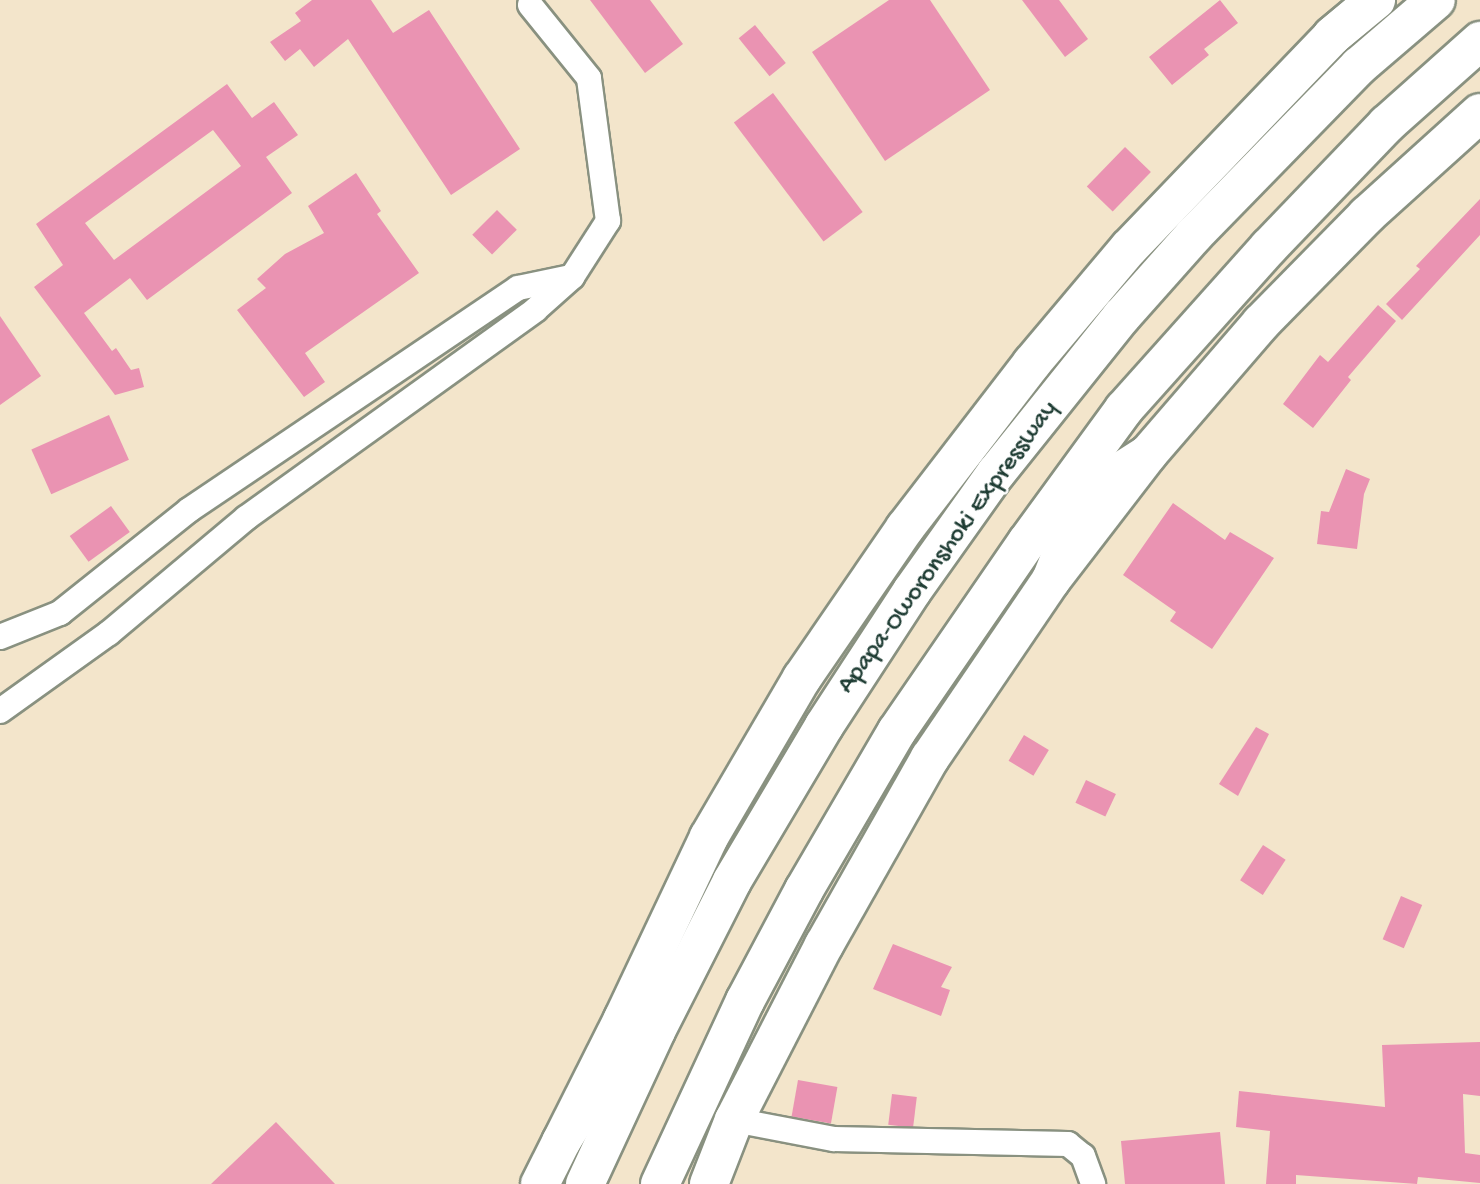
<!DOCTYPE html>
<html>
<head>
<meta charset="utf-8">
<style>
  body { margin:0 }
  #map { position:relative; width:1480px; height:1184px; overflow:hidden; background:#f3e5cb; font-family:"Gochi Hand",sans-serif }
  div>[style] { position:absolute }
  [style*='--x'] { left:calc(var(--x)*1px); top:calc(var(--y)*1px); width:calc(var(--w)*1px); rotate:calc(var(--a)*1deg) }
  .building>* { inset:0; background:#ea93b2; transform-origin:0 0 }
  .roads { filter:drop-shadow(2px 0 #899180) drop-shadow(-2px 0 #899180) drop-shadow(0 2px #899180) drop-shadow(0 -2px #899180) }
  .minor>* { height:24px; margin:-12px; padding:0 12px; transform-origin:12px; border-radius:12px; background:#fff }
  .primary>* { height:38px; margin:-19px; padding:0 19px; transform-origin:19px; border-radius:19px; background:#fff }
  .motorway>* { height:38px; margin:-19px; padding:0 19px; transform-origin:19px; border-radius:19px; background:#fff }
  span { translate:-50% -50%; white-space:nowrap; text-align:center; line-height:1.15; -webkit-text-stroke:5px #fff; paint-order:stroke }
  .street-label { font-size:26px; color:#1f3d34 }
</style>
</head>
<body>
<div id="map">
  <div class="building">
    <div style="clip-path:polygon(312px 0,371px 0,393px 33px,429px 10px,520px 149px,451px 195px,348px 39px,314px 67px,300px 49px,285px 61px,270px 42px,301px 21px,295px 13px)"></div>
    <div style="clip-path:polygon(590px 0,650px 0,683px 44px,645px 73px)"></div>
    <div style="clip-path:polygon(889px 0,930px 0,990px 90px,885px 161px,812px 52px)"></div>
    <div style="clip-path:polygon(1022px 0,1059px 0,1088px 39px,1065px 57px)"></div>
    <div style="clip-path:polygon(1220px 0,1238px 23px,1204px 49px,1209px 55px,1172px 85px,1149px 57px)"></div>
    <div style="left:755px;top:25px;width:49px;height:21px;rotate:51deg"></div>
    <div style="clip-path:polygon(evenodd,227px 84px,252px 118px,274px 102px,298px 135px,266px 157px,292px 193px,147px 300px,130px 278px,84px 313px,112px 351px,116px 348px,131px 370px,139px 368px,144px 387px,115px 395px,34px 287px,63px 265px,36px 224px,227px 84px,213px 130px,241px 166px,114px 260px,85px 223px,213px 130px)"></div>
    <div style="left:773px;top:93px;width:149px;height:49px;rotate:53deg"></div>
    <div style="left:1125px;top:147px;width:36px;height:55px;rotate:44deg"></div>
    <div style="clip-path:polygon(356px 173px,381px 211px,377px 214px,419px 273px,305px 353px,325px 382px,304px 397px,237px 310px,266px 288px,257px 279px,285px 254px,324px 233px,308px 206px)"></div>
    <div style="clip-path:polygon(1480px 199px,1480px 235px,1402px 320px,1386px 304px,1420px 269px,1416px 266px)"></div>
    <div style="left:497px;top:210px;width:28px;height:35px;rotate:45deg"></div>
    <div style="clip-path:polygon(1378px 305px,1396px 321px,1348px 377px,1351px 380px,1313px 428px,1283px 404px,1320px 355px,1328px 362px)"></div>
    <div style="clip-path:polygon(0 316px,41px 376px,0 405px)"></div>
    <div style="left:109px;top:415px;width:49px;height:85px;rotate:66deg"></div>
    <div style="clip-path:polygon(1346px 469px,1370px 479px,1364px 494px,1357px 549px,1317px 544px,1321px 511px,1329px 512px)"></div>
    <div style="clip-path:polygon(1173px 503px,1225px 540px,1230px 532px,1274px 558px,1212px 649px,1170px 621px,1176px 612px,1123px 575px)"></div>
    <div style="left:111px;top:506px;width:32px;height:51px;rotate:54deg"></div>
    <div style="clip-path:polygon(1256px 727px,1269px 734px,1238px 796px,1219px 784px)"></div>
    <div style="left:1024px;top:735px;width:29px;height:30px;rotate:31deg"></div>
    <div style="left:1086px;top:780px;width:33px;height:25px;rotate:25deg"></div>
    <div style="left:1263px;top:845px;width:27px;height:42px;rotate:33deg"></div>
    <div style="left:1401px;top:896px;width:23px;height:47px;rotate:23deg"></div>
    <div style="clip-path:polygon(893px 944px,952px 967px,941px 987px,950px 990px,941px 1016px,873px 989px)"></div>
    <div style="clip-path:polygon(1480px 1042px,1480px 1096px,1463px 1094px,1465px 1153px,1480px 1155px,1480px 1183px,1418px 1177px,1417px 1184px,1296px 1175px,1296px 1184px,1266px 1184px,1270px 1131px,1236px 1127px,1239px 1091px,1385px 1107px,1382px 1045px)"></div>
    <div style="left:798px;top:1080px;width:40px;height:37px;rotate:10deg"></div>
    <div style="left:892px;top:1094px;width:25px;height:31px;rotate:7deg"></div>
    <div style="clip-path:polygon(276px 1122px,335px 1184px,211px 1184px)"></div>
    <div style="clip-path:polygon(1220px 1132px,1225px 1184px,1125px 1184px,1121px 1141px)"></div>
  </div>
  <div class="roads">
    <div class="minor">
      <div style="--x:0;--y:637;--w:65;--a:-21.8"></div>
      <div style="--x:60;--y:613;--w:165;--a:-38.6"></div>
      <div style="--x:189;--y:510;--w:397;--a:-34"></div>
      <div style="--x:518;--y:288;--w:54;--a:-11.7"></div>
      <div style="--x:0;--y:711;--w:134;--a:-35.6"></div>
      <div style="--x:109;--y:633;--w:179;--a:-40"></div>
      <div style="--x:246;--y:518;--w:356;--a:-35.7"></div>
      <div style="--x:535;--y:310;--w:50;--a:-41.7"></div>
      <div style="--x:572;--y:277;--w:67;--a:-57.3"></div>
      <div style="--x:608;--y:221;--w:144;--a:-97.6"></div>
      <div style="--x:589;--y:78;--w:94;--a:-128.9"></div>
      <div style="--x:734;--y:1120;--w:102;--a:10.8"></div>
      <div style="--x:834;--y:1139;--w:234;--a:1.2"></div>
      <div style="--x:1068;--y:1144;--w:19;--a:39"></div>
      <div style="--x:1083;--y:1156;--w:30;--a:70"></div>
    </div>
    <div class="primary">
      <div style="--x:540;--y:1184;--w:185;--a:-63.3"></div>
      <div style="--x:623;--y:1019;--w:201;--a:-64.7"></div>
      <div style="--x:709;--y:837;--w:184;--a:-59.7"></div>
      <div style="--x:802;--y:678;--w:182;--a:-55.5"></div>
      <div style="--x:905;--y:528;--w:208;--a:-52.4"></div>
      <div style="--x:1032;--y:363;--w:150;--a:-49.9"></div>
      <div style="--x:1129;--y:248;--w:294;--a:-46.2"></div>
      <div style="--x:1332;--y:36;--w:33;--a:-40"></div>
      <div style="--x:709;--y:1184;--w:69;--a:-68.7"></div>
      <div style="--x:734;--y:1120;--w:197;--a:-62.8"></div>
      <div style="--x:824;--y:945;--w:215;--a:-60.5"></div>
      <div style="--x:930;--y:758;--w:215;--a:-55.8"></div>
      <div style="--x:1051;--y:580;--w:159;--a:-52.4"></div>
      <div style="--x:1148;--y:454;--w:173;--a:-49.2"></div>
      <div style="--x:1261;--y:323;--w:151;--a:-45.5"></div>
      <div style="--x:1367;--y:215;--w:152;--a:-42.1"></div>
    </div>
    <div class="motorway">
      <div style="--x:1332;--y:36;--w:57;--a:-39.3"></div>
      <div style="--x:1076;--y:500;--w:85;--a:-32.6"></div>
      <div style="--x:1051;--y:580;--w:113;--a:-68.2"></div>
      <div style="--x:561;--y:1142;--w:85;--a:-58"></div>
      <div style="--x:606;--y:1070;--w:55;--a:-38.3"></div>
      <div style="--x:585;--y:1184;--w:169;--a:-65.1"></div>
      <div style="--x:656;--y:1031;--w:168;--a:-63.1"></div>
      <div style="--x:732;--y:881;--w:180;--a:-59.3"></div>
      <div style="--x:824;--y:726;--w:161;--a:-56.9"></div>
      <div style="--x:912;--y:591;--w:145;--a:-54.6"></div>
      <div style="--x:996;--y:473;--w:201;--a:-51.3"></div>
      <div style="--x:1122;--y:316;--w:108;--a:-48.4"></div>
      <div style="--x:1194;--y:235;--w:236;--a:-45.7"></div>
      <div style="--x:1359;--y:66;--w:101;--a:-40.6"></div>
      <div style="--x:660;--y:1184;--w:202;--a:-65.1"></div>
      <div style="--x:745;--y:1001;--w:126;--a:-62"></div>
      <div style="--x:804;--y:890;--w:184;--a:-59.7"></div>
      <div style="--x:897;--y:731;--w:229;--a:-55.5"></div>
      <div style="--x:1027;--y:542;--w:165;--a:-53.9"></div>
      <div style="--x:1124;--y:409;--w:217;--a:-48.2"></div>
      <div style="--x:1269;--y:247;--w:170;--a:-46.2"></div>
      <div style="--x:1387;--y:124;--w:125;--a:-41.7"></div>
    </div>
  </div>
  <div class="street-label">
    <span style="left:949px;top:548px;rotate:-54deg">Apapa-Oworonshoki Expressway</span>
  </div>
</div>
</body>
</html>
